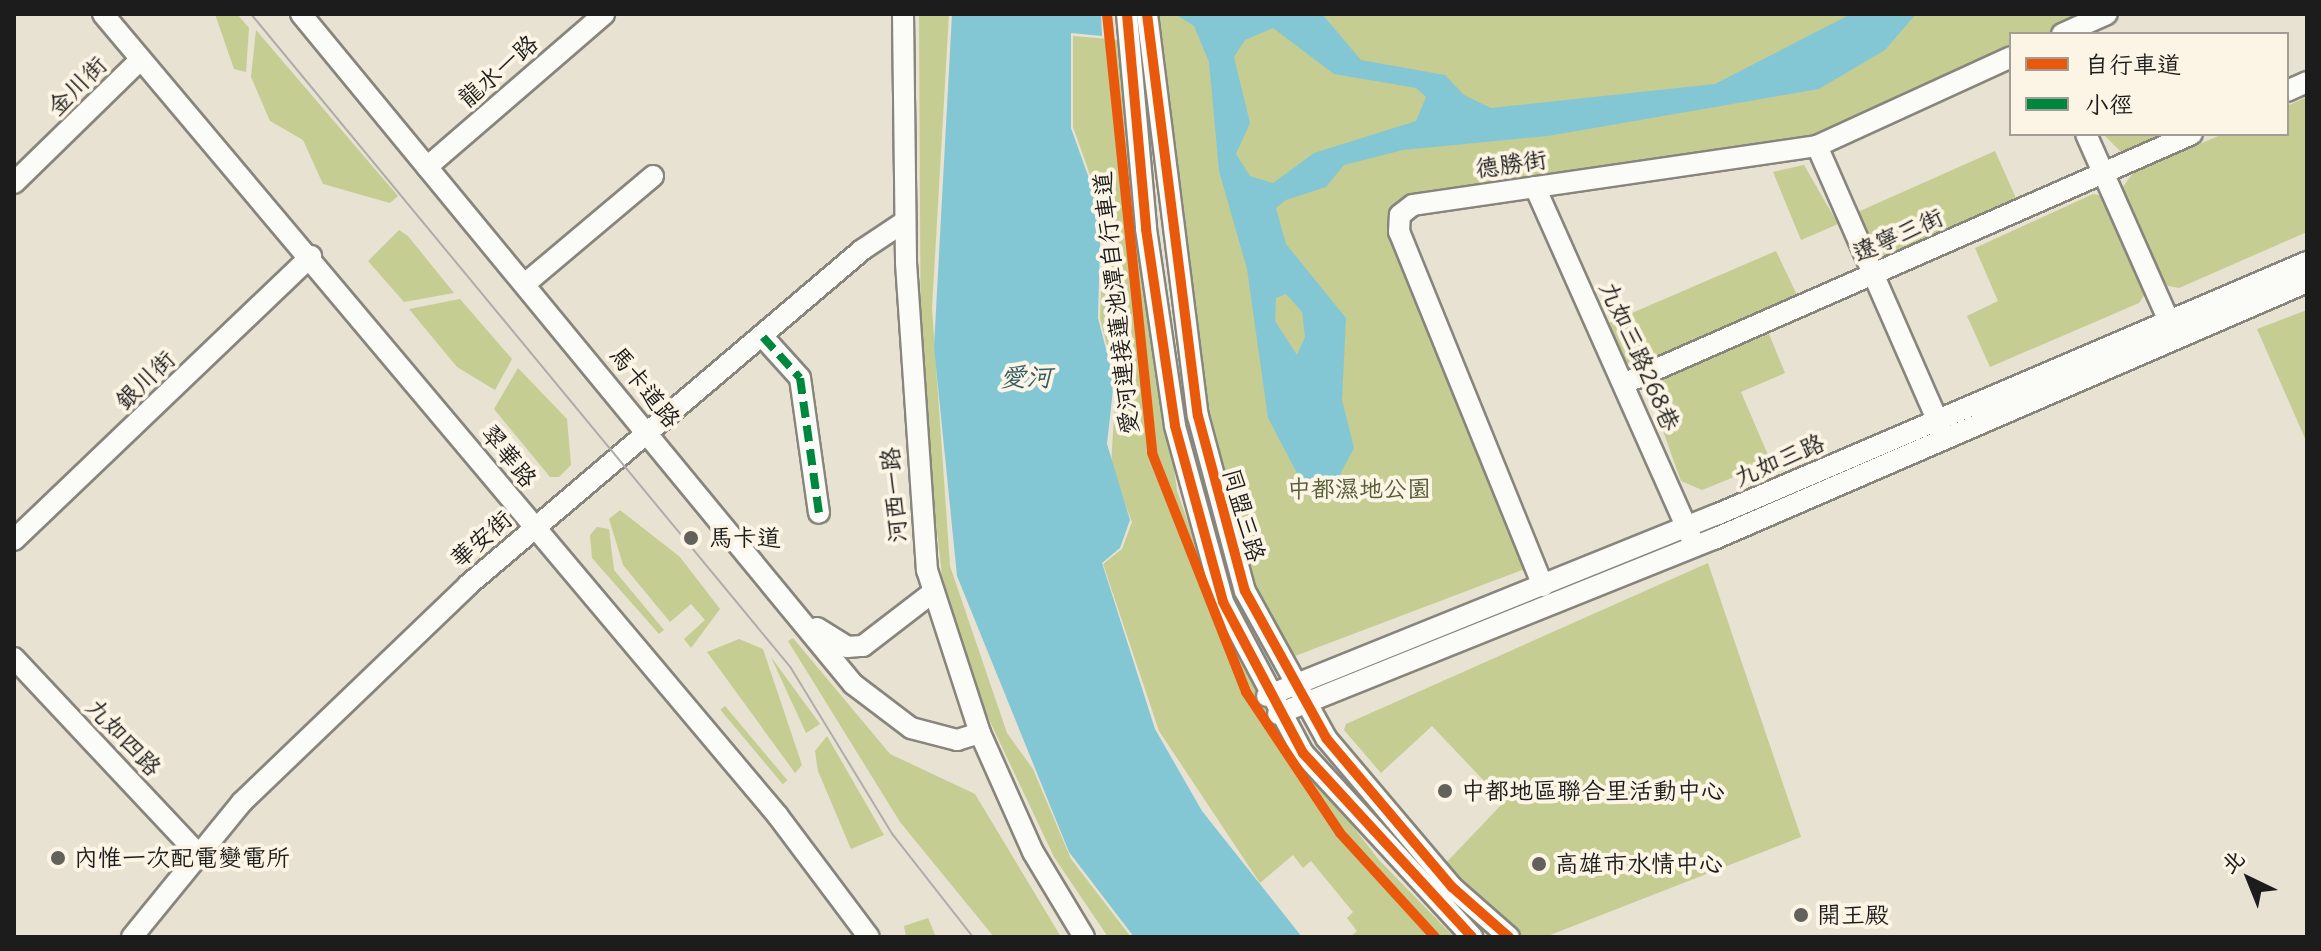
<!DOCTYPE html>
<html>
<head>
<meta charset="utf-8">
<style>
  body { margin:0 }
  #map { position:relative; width:2321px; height:951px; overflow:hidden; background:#e7e2d1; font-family:Delius,"LXGW WenKai TC",sans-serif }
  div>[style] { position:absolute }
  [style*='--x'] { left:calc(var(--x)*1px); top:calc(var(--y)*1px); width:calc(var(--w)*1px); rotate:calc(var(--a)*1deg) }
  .green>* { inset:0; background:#c5cd93; transform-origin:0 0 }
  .water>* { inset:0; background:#83c7d5 }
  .roads { filter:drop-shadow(2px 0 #88857d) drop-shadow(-2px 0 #88857d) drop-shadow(0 2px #88857d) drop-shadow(0 -2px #88857d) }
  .minor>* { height:20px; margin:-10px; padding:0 10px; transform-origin:10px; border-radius:10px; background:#fbfbf8 }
  .tram>* { height:2px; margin:-1px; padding:0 1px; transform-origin:1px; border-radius:1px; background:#aeadab }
  .quiet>* { height:8px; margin-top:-4px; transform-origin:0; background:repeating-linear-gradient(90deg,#00873e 0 16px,transparent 0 24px) }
  .cycleway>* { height:10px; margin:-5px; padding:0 5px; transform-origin:5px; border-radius:5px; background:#e8590c }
  .dots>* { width:22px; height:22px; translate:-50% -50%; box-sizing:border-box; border:4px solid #fcf5e5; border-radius:50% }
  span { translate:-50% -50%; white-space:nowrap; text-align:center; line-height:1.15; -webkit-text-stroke:8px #fcf5e5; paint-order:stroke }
  .street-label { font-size:24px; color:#1c1c1c }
  .park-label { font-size:24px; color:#545c38 }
  .poi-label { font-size:24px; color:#1c1c1c }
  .left { translate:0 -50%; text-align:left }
  .water-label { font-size:26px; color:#345c67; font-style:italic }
  .frame { position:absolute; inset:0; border:16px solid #1c1c1c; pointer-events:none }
  .legend { position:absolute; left:2009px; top:32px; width:280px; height:104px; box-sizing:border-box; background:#fcf5e5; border:2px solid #a29e95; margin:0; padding:10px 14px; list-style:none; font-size:24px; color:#1c1c1c }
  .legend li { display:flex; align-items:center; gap:16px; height:40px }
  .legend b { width:40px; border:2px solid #a29e95 }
  .north { position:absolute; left:2209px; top:839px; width:80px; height:80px; -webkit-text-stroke:6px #fcf5e5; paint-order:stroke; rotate:317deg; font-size:22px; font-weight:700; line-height:32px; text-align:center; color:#1c1c1c }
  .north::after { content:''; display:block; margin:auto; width:28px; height:36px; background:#1c1c1c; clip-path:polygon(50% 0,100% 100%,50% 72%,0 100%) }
</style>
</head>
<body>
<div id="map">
  <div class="green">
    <div style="clip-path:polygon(215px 14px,237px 14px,249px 28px,246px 72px,234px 69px)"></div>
    <div style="clip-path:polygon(919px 14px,949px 14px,932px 308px,950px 566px,1007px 733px,1033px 769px,1071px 859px,1131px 937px,1108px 937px,1054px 857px,977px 694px,942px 575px,921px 393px)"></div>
    <div style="clip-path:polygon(1154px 14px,2102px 14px,2060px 34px,2011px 34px,2011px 57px,1817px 146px,1400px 215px,1527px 568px,1287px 659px,1247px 574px,1209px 425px)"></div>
    <div style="clip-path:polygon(256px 30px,398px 196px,390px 203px,323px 184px,303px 140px,270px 121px,251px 77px)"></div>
    <div style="clip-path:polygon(1073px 36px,1120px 40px,1177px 491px,1226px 630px,1287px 741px,1379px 860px,1454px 937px,1350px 937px,1357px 931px,1347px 918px,1353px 912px,1311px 861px,1303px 868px,1293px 855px,1260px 883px,1159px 731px,1103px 564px,1122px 549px,1132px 522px,1111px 467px,1116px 381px,1100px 318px,1104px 214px,1073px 127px)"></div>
    <div style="clip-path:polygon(2307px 97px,2307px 232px,2179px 288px,2164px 285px,2122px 188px,2133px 173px,2223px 134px,2287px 134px,2287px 106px)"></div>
    <div style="clip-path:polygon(2103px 134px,2155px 134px,2157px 138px,2122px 153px)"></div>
    <div style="left:1995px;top:151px;width:55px;height:149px;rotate:66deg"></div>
    <div style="clip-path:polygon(1804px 165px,1838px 224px,1801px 240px,1773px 172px)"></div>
    <div style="clip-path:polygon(2093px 194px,2108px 197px,2147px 291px,2139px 303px,1990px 367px,1967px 316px,1998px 301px,1975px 248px)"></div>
    <div style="clip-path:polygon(399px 230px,408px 236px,454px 293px,404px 302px,368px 261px)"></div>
    <div style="clip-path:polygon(1776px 251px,1797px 295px,1636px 365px,1625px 363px,1604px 325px)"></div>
    <div style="clip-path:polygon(460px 299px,512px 359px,495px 390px,457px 367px,409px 309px)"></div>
    <div style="clip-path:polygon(2307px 310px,2307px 443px,2257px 329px)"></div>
    <div style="clip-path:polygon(1769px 334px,1785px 373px,1741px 392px,1771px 462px,1702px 490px,1681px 481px,1646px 384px)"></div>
    <div style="clip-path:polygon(518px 368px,567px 419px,571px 465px,559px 477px,550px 477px,494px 409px)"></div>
    <div style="clip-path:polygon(620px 510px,680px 557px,720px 609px,691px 648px,684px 639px,705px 620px,691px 604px,670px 622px,623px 565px,609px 519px)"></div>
    <div style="clip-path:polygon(597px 527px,609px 529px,614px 570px,664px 630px,659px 634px,592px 558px,590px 535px)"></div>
    <div style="clip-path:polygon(1708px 563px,1801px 837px,1545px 937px,1520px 937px,1442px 867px,1504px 802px,1432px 726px,1381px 773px,1344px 730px,1346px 724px)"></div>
    <div style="clip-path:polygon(793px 638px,890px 754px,975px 794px,1061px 937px,994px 937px,900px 822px,788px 641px)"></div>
    <div style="clip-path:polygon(739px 639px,763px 649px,802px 765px,795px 773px,707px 652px)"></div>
    <div style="clip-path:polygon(771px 657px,820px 724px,806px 733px)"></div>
    <div style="left:725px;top:706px;width:97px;height:6px;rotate:50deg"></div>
    <div style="clip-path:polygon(827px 736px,884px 835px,851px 849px,818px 771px,815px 751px)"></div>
    <div style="clip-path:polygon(928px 918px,936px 937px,906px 937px,904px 926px)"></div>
  </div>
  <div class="water">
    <div style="clip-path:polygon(952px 14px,1101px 14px,1102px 36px,1071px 33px,1071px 128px,1101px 212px,1098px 318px,1114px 380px,1107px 444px,1130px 520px,1120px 548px,1102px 563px,1155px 729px,1202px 811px,1302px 937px,1134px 937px,1069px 852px,957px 576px,934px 347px)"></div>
    <div style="clip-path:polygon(evenodd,1175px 14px,1322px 14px,1361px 60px,1445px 75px,1464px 95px,1491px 108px,1715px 84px,1851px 14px,1916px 14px,1885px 50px,1819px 89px,1548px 136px,1403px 150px,1344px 165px,1326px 187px,1286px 200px,1276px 208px,1286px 244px,1346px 318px,1342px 400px,1354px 448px,1337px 480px,1318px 485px,1299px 477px,1268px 418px,1247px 269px,1219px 171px,1209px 62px,1194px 26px,1175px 14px,1273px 28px,1334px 74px,1416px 88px,1426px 97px,1416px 121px,1314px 153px,1273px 183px,1250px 176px,1236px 154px,1250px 123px,1234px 57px,1245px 40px,1273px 28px,1175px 14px,1286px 294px,1302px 312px,1305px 337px,1297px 355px,1275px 321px,1276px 298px,1286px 294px)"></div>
  </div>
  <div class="roads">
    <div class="minor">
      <div style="--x:103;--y:14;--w:1048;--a:49.91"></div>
      <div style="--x:778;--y:816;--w:151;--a:53.1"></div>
      <div style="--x:301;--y:14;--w:868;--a:50.52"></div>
      <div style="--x:853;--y:684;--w:73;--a:37.2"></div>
      <div style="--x:911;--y:728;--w:48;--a:14.6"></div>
      <div style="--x:957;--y:740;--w:24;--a:-17"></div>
      <div style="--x:903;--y:14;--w:249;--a:89.3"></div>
      <div style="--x:906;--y:263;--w:308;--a:86.1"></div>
      <div style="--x:927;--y:570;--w:171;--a:72"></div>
      <div style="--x:980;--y:733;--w:130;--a:66"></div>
      <div style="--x:1033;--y:852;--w:99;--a:59"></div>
      <div style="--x:1127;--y:14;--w:216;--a:84.9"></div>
      <div style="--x:1146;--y:229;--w:199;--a:81.6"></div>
      <div style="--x:1175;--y:426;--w:182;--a:74.7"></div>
      <div style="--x:1223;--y:602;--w:171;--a:62.1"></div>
      <div style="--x:1303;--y:753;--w:250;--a:47.4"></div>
      <div style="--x:1147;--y:14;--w:405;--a:82.8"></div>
      <div style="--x:1198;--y:416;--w:181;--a:75"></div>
      <div style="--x:1245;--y:591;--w:168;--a:61.1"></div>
      <div style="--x:1326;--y:738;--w:195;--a:49.8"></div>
      <div style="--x:1452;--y:887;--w:76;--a:41.3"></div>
      <div style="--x:2062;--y:34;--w:49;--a:-24"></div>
      <div style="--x:2287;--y:91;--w:22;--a:-24"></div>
      <div style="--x:2086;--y:134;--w:205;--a:66.1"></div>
      <div style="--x:1817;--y:146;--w:313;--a:66.3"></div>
      <div style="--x:427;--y:167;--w:234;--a:-40.8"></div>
      <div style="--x:14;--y:183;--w:177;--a:-44.3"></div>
      <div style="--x:1535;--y:187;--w:384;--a:66"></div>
      <div style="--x:526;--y:283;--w:166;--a:-40.1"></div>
      <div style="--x:763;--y:337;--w:55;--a:47.9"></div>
      <div style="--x:800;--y:378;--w:136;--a:82"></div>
      <div style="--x:1625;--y:383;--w:619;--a:-23.71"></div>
      <div style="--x:14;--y:540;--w:411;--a:-43.7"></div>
      <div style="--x:1543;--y:586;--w:382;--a:-112.1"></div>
      <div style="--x:1399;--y:232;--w:17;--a:-87"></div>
      <div style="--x:1400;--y:215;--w:16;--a:-38"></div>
      <div style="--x:1413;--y:205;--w:408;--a:-8.3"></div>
      <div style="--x:1817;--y:146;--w:213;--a:-24.6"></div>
      <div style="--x:817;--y:628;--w:36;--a:32"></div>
      <div style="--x:847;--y:647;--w:16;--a:-4"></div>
      <div style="--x:863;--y:646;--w:88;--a:-37.6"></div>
      <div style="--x:14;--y:658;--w:265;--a:46.8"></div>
      <div style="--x:1267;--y:696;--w:484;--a:-22"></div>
      <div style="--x:1716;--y:515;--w:643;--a:-23.18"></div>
      <div style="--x:1278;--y:714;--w:470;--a:-21.9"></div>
      <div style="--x:1714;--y:539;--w:646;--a:-23.43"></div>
      <div style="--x:132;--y:937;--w:174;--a:-50.8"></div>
      <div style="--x:242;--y:802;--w:313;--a:-43.8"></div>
      <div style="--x:468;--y:585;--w:517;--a:-40.37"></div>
      <div style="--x:862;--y:250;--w:50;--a:-33.7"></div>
    </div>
  </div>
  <div class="tram">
    <div style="--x:251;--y:14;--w:848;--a:50.45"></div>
    <div style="--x:791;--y:668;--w:196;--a:58.6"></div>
    <div style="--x:893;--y:835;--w:130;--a:51.9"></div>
  </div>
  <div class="quiet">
    <div style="--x:763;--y:337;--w:55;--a:47.9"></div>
    <div style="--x:800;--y:378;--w:136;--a:82"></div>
  </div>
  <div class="cycleway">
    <div style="--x:1107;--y:14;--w:441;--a:84.1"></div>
    <div style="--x:1152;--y:453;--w:257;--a:68.5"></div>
    <div style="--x:1246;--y:692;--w:169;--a:56.3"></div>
    <div style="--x:1340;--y:833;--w:141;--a:47.6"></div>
    <div style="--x:1127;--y:14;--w:216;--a:84.9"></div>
    <div style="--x:1146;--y:229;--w:199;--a:81.6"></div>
    <div style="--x:1175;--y:426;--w:182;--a:74.7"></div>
    <div style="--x:1223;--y:602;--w:171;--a:62.1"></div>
    <div style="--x:1303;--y:753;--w:250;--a:47.4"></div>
    <div style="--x:1147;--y:14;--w:405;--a:82.8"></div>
    <div style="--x:1198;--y:416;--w:181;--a:75"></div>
    <div style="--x:1245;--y:591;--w:168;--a:61.1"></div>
    <div style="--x:1326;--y:738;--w:195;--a:49.8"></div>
    <div style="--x:1452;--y:887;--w:76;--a:41.3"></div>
  </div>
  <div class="dots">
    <div style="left:691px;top:538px;background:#63615b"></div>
    <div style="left:1445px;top:791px;background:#63615b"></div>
    <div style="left:58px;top:858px;background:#63615b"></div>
    <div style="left:1539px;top:864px;background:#63615b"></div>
    <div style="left:1801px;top:915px;background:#63615b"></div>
  </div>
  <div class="street-label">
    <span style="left:498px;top:71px;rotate:-41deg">龍水一路</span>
    <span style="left:77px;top:86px;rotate:-45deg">金川街</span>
    <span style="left:1511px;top:164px;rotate:-8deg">德勝街</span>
    <span style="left:1898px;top:235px;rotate:-24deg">遼寧三街</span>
    <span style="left:1116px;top:303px;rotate:-96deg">愛河連接蓮池潭自行車道</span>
    <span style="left:1640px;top:356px;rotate:66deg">九如三路268巷</span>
    <span style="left:145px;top:380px;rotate:-44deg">銀川街</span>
    <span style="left:645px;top:387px;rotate:51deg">馬卡道路</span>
    <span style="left:509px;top:456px;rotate:51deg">翠華路</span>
    <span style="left:1779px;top:460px;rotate:-23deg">九如三路</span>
    <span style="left:894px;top:495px;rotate:-95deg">河西一路</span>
    <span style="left:1244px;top:515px;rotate:74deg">同盟三路</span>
    <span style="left:481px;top:539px;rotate:-41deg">華安街</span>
    <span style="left:124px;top:737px;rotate:47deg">九如四路</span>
  </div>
  <div class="park-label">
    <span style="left:1359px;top:489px">中都濕地公園</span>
  </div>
  <div class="poi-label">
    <span class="left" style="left:709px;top:538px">馬卡道</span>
    <span class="left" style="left:1461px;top:791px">中都地區聯合里活動中心</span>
    <span class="left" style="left:74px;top:858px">內惟一次配電變電所</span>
    <span class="left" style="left:1555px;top:864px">高雄市水情中心</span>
    <span class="left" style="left:1817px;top:915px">開王殿</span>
  </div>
  <div class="water-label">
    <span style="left:1026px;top:377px">愛河</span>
  </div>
  <div class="frame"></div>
  <ul class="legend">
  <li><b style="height:10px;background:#e8590c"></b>自行車道</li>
  <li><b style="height:10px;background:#00873e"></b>小徑</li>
  </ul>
  <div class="north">北</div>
</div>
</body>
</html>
